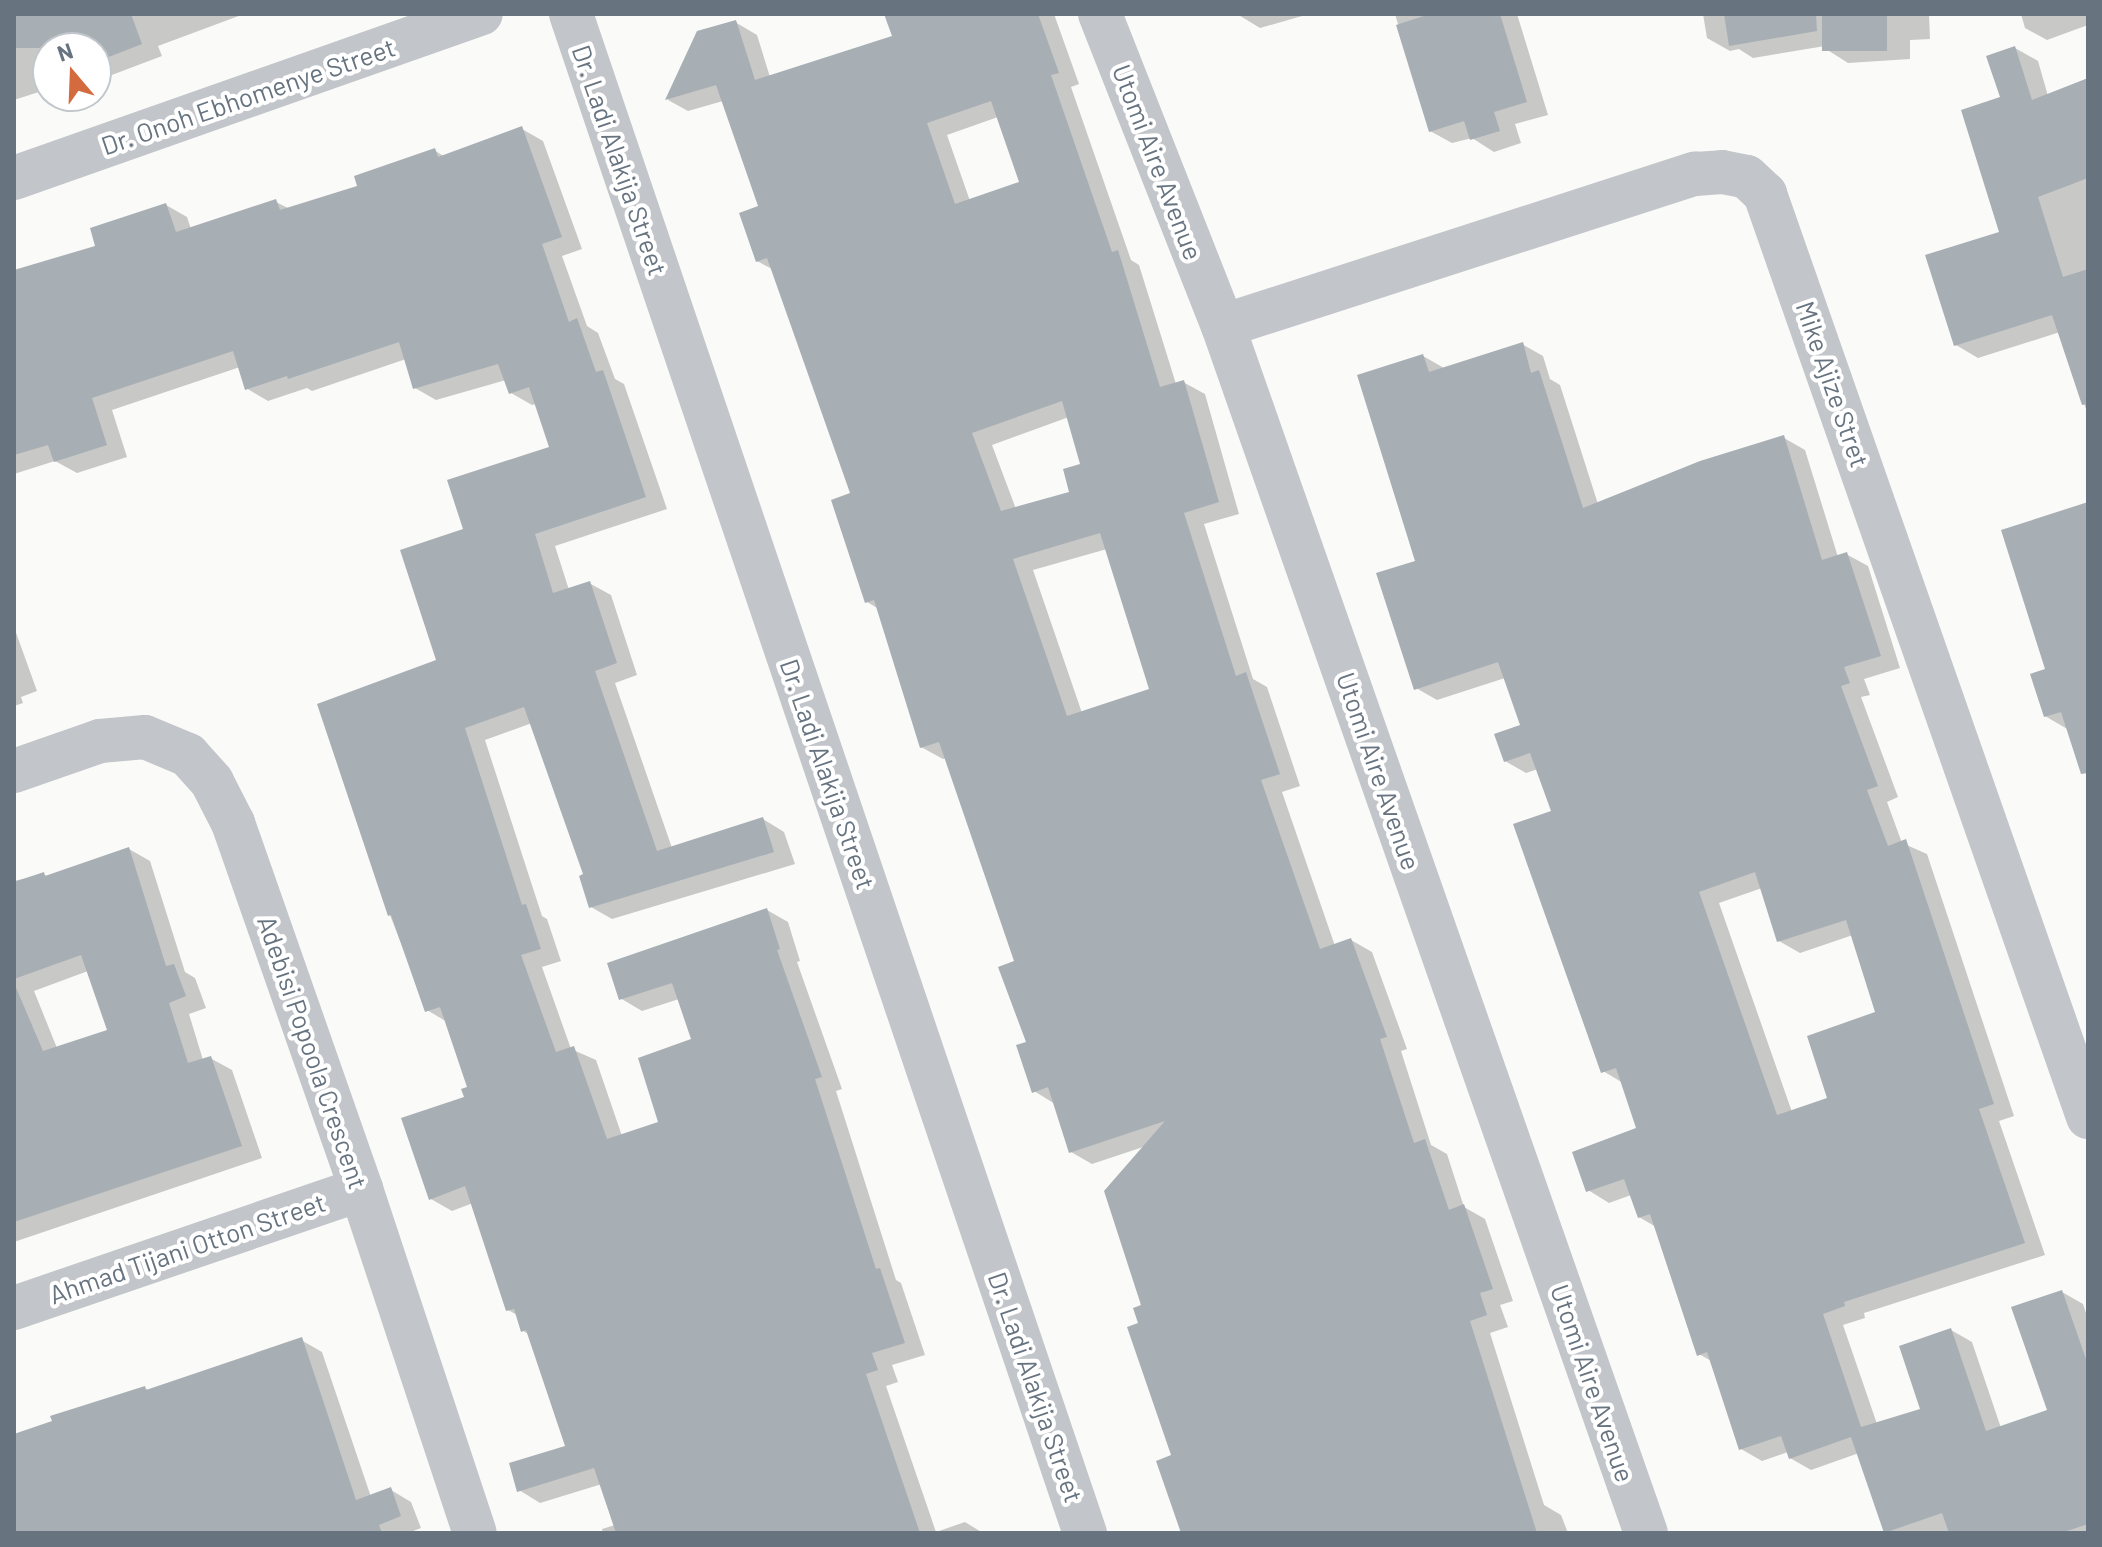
<!DOCTYPE html>
<html>
<head>
<meta charset="utf-8">
<style>
  body { margin:0 }
  #map { position:relative; width:2102px; height:1547px; overflow:hidden; background:#fafaf8; font-family:Barlow,sans-serif }
  div>[style] { position:absolute }
  [style*='--x'] { left:calc(var(--x)*1px); top:calc(var(--y)*1px); width:calc(var(--w)*1px); rotate:calc(var(--a)*1deg) }
  .shadow>* { inset:0; background:#0003 }
  .building>* { inset:0; background:#a7aeb4; transform-origin:0 0 }
  .minor>* { height:44px; margin:-22px; padding:0 22px; transform-origin:22px; border-radius:22px; background:#c2c5c9 }
  span { translate:-50% -50%; white-space:nowrap; text-align:center; line-height:1.15; -webkit-text-stroke:8px #fff; paint-order:stroke }
  .street-label { font-size:26px; color:#677480 }
  .frame { position:absolute; inset:0; border:16px solid #677480; pointer-events:none }
  .north { position:absolute; left:32px; top:32px; width:80px; height:80px; box-sizing:border-box; background:#fff; border:2px solid #c2c7cc; border-radius:50%; rotate:341deg; font-size:22px; font-weight:700; line-height:32px; text-align:center; color:#677480 }
  .north::after { content:''; display:block; margin:auto; width:28px; height:36px; background:#d36b3f; clip-path:polygon(50% 0,100% 100%,50% 72%,0 100%) }
</style>
</head>
<body>
<div id="map">
  <div class="shadow">
    <div style="clip-path:polygon(14px 14px,244px 14px,158px 46px,162px 56px,96px 81px,96px 48px,48px 48px,48px 89px,14px 100px)"></div>
    <div style="clip-path:polygon(evenodd,890px 14px,1054px 14px,1079px 84px,1071px 87px,1131px 260px,1139px 265px,1176px 384px,1183px 382px,1205px 394px,1239px 514px,1204px 524px,1253px 679px,1267px 687px,1300px 786px,1282px 792px,1335px 946px,1351px 940px,1372px 952px,1407px 1049px,1401px 1051px,1431px 1145px,1447px 1154px,1464px 1207px,1485px 1219px,1513px 1301px,1500px 1305px,1508px 1327px,1490px 1333px,1544px 1505px,1561px 1515px,1568px 1533px,1183px 1533px,1173px 1457px,1140px 1324px,1146px 1146px,1092px 1164px,1071px 1152px,1055px 1104px,1034px 1091px,1016px 962px,947px 758px,943px 759px,921px 747px,879px 609px,867px 602px,852px 495px,774px 270px,757px 261px,761px 207px,723px 101px,688px 111px,668px 100px,698px 32px,735px 22px,757px 35px,770px 77px,895px 38px,890px 14px,998px 117px,1021px 183px,970px 201px,947px 135px,998px 117px,890px 14px,1069px 417px,1083px 465px,1072px 493px,1016px 509px,992px 445px,1069px 417px,890px 14px,1107px 549px,1152px 690px,1082px 713px,1033px 570px,1107px 549px)"></div>
    <div style="clip-path:polygon(1237px 14px,1309px 14px,1260px 28px)"></div>
    <div style="clip-path:polygon(1395px 14px,1517px 14px,1548px 115px,1515px 124px,1521px 143px,1494px 152px,1472px 138px,1452px 143px,1430px 131px)"></div>
    <div style="clip-path:polygon(1703px 14px,1929px 14px,1930px 39px,1910px 40px,1910px 59px,1848px 63px,1826px 49px,1825px 46px,1753px 58px,1739px 49px,1730px 51px,1707px 38px)"></div>
    <div style="clip-path:polygon(2021px 14px,2088px 14px,2088px 25px,2047px 40px,2025px 28px)"></div>
    <div style="clip-path:polygon(2015px 48px,2038px 61px,2048px 96px,2088px 81px,2088px 415px,2060px 332px,1978px 358px,1956px 345px,2001px 233px,2003px 99px)"></div>
    <div style="clip-path:polygon(522px 129px,543px 141px,582px 249px,562px 256px,587px 326px,598px 333px,615px 379px,624px 384px,667px 509px,555px 546px,569px 590px,589px 583px,611px 595px,637px 675px,615px 683px,672px 848px,763px 819px,784px 832px,795px 864px,612px 919px,591px 907px,586px 876px,532px 723px,485px 740px,542px 916px,547px 919px,561px 961px,542px 967px,571px 1049px,596px 1060px,622px 1136px,661px 1123px,693px 1040px,679px 999px,642px 1011px,620px 998px,767px 910px,788px 922px,800px 961px,797px 962px,842px 1089px,836px 1091px,896px 1280px,901px 1283px,925px 1355px,892px 1365px,898px 1382px,886px 1386px,936px 1532px,965px 1522px,983px 1533px,603px 1533px,602px 1529px,615px 1525px,602px 1484px,540px 1503px,519px 1490px,568px 1447px,529px 1334px,523px 1331px,519px 1316px,508px 1310px,473px 1203px,452px 1211px,431px 1199px,470px 1088px,447px 1022px,427px 1010px,390px 915px,466px 531px,552px 449px,536px 404px,532px 405px,511px 393px,506px 380px,436px 400px,415px 388px,406px 359px,312px 391px,307px 388px,268px 401px,246px 388px,240px 367px,112px 410px,127px 457px,77px 473px,55px 461px,14px 474px,14px 272px,98px 247px,166px 205px,187px 217px,191px 229px,276px 202px,290px 209px,360px 187px,434px 150px,445px 157px)"></div>
    <div style="clip-path:polygon(evenodd,1522px 344px,1543px 356px,1550px 379px,1560px 385px,1598px 504px,1784px 438px,1805px 450px,1838px 557px,1846px 554px,1868px 566px,1900px 668px,1864px 679px,1870px 695px,1861px 697px,1898px 797px,1887px 802px,1902px 843px,1927px 854px,2014px 1116px,1999px 1121px,2045px 1255px,1864px 1313px,1865px 1318px,1843px 1325px,1877px 1424px,1923px 1410px,1951px 1330px,1972px 1342px,2001px 1428px,2049px 1412px,2062px 1292px,2083px 1304px,2088px 1319px,2088px 1533px,1887px 1533px,1859px 1453px,1811px 1470px,1790px 1458px,1788px 1452px,1762px 1461px,1741px 1449px,1713px 1362px,1699px 1354px,1656px 1227px,1639px 1217px,1631px 1195px,1609px 1203px,1588px 1190px,1639px 1129px,1623px 1083px,1603px 1071px,1554px 812px,1538px 769px,1526px 773px,1505px 761px,1523px 726px,1505px 678px,1437px 700px,1416px 688px,1423px 356px,1444px 368px,1522px 344px,1762px 888px,1779px 941px,1800px 953px,1853px 935px,1878px 1014px,1829px 1099px,1792px 1112px,1719px 903px,1762px 888px)"></div>
    <div style="clip-path:polygon(2088px 504px,2088px 769px,2069px 730px,2045px 716px,2048px 671px)"></div>
    <div style="clip-path:polygon(14px 627px,37px 691px,21px 697px,23px 703px,14px 706px)"></div>
    <div style="clip-path:polygon(evenodd,129px 849px,150px 861px,185px 972px,195px 978px,206px 1008px,189px 1014px,203px 1060px,210px 1058px,232px 1070px,262px 1158px,14px 1242px,14px 881px,43px 874px,49px 877px,129px 849px,88px 971px,109px 1032px,57px 1048px,34px 991px,88px 971px)"></div>
    <div style="clip-path:polygon(301px 1340px,322px 1352px,371px 1497px,391px 1490px,411px 1502px,421px 1528px,408px 1533px,14px 1533px,14px 1436px,145px 1388px,150px 1391px)"></div>
  </div>
  <div class="building">
    <div style="clip-path:polygon(14px 14px,131px 14px,142px 44px,96px 62px,96px 48px,14px 48px)"></div>
    <div style="clip-path:polygon(evenodd,884px 14px,1038px 14px,1059px 73px,1051px 75px,1112px 252px,1118px 250px,1160px 387px,1184px 380px,1219px 502px,1184px 513px,1236px 676px,1246px 672px,1280px 774px,1261px 780px,1320px 949px,1351px 938px,1387px 1037px,1380px 1039px,1414px 1143px,1425px 1139px,1449px 1210px,1464px 1204px,1493px 1289px,1480px 1293px,1487px 1315px,1470px 1321px,1537px 1533px,1181px 1533px,1156px 1461px,1171px 1455px,1127px 1327px,1138px 1323px,1133px 1308px,1141px 1305px,1104px 1191px,1165px 1121px,1069px 1153px,1048px 1087px,1032px 1093px,1016px 1045px,1026px 1042px,998px 967px,1014px 961px,939px 742px,920px 748px,874px 600px,865px 603px,831px 500px,850px 493px,767px 258px,756px 262px,739px 213px,758px 206px,716px 85px,665px 100px,697px 31px,736px 20px,755px 80px,892px 36px,884px 14px,991px 101px,1019px 182px,955px 204px,927px 123px,991px 101px,884px 14px,1062px 401px,1080px 464px,1063px 469px,1069px 492px,1001px 511px,972px 433px,1062px 401px,884px 14px,1100px 533px,1149px 689px,1067px 716px,1013px 559px,1100px 533px)"></div>
    <div style="clip-path:polygon(1430px 14px,1500px 14px,1527px 102px,1494px 112px,1500px 131px,1470px 140px,1464px 121px,1429px 132px,1396px 25px)"></div>
    <div style="clip-path:polygon(1724px 14px,1816px 14px,1817px 31px,1729px 46px)"></div>
    <div style="left:1822px;top:14px;width:65px;height:37px"></div>
    <div style="clip-path:polygon(2015px 46px,2032px 100px,2088px 78px,2088px 178px,2038px 197px,2063px 277px,2088px 269px,2088px 404px,2082px 405px,2052px 315px,1954px 346px,1925px 255px,1999px 232px,1961px 110px,2000px 97px,1986px 56px)"></div>
    <div style="clip-path:polygon(522px 126px,562px 237px,542px 244px,569px 322px,577px 318px,596px 372px,603px 370px,646px 497px,535px 534px,553px 593px,590px 581px,617px 663px,595px 671px,657px 851px,763px 817px,774px 852px,589px 908px,579px 876px,583px 874px,524px 707px,465px 728px,522px 905px,526px 904px,541px 949px,521px 955px,556px 1052px,574px 1046px,607px 1139px,658px 1122px,638px 1058px,691px 1039px,672px 983px,619px 1000px,607px 963px,767px 908px,780px 949px,777px 950px,822px 1077px,815px 1079px,876px 1269px,880px 1268px,905px 1343px,872px 1353px,878px 1370px,866px 1374px,920px 1533px,616px 1533px,594px 1468px,517px 1492px,509px 1463px,565px 1446px,526px 1330px,521px 1332px,514px 1309px,506px 1311px,465px 1186px,429px 1200px,401px 1118px,464px 1097px,461px 1089px,467px 1087px,440px 1007px,425px 1012px,391px 915px,388px 916px,317px 704px,436px 660px,400px 550px,463px 529px,447px 480px,549px 447px,529px 387px,509px 394px,498px 364px,413px 389px,399px 342px,288px 379px,287px 376px,245px 390px,233px 351px,92px 398px,107px 445px,54px 462px,48px 445px,14px 455px,14px 270px,95px 246px,90px 228px,166px 203px,176px 232px,276px 199px,280px 210px,357px 186px,354px 176px,435px 148px,438px 157px)"></div>
    <div style="clip-path:polygon(evenodd,1523px 342px,1531px 373px,1539px 370px,1583px 508px,1700px 461px,1784px 435px,1822px 560px,1847px 552px,1881px 656px,1844px 667px,1850px 683px,1841px 686px,1878px 786px,1867px 790px,1888px 846px,1906px 839px,1994px 1104px,1979px 1109px,2025px 1243px,1844px 1302px,1845px 1306px,1823px 1314px,1861px 1427px,1920px 1409px,1899px 1346px,1951px 1328px,1986px 1431px,2047px 1410px,2011px 1307px,2062px 1290px,2088px 1365px,2088px 1524px,2061px 1533px,1949px 1533px,1942px 1513px,1884px 1533px,1851px 1437px,1789px 1459px,1781px 1436px,1739px 1450px,1707px 1352px,1697px 1356px,1650px 1214px,1638px 1218px,1624px 1179px,1586px 1192px,1572px 1152px,1636px 1128px,1616px 1068px,1601px 1073px,1513px 824px,1551px 811px,1530px 753px,1504px 762px,1494px 734px,1520px 725px,1498px 662px,1414px 690px,1376px 573px,1415px 561px,1357px 375px,1423px 354px,1429px 372px,1523px 342px,1755px 872px,1777px 942px,1846px 920px,1875px 1012px,1807px 1036px,1827px 1098px,1777px 1115px,1699px 892px,1755px 872px)"></div>
    <div style="clip-path:polygon(2088px 502px,2088px 773px,2081px 774px,2061px 712px,2044px 717px,2030px 674px,2045px 669px,2001px 530px)"></div>
    <div style="clip-path:polygon(129px 847px,166px 966px,174px 964px,186px 996px,169px 1003px,188px 1063px,211px 1056px,242px 1146px,14px 1222px,14px 983px,43px 1051px,107px 1030px,81px 955px,14px 979px,14px 882px,44px 872px,45px 876px)"></div>
    <div style="clip-path:polygon(302px 1337px,356px 1500px,391px 1487px,401px 1516px,379px 1525px,382px 1533px,14px 1533px,14px 1434px,52px 1421px,50px 1416px,145px 1386px,146px 1390px)"></div>
  </div>
  <div class="minor">
    <div style="--x:571;--y:14;--w:1604;--a:71.31"></div>
    <div style="--x:1100;--y:14;--w:335;--a:68.5"></div>
    <div style="--x:1223;--y:326;--w:1279;--a:70.69"></div>
    <div style="--x:14;--y:178;--w:495;--a:-19.4"></div>
    <div style="--x:1223;--y:326;--w:496;--a:-17.9"></div>
    <div style="--x:1695;--y:174;--w:27;--a:-4"></div>
    <div style="--x:1722;--y:172;--w:25;--a:11"></div>
    <div style="--x:1747;--y:177;--w:25;--a:43"></div>
    <div style="--x:1765;--y:194;--w:978;--a:70.71"></div>
    <div style="--x:14;--y:771;--w:91;--a:-19.2"></div>
    <div style="--x:100;--y:741;--w:45;--a:-5.1"></div>
    <div style="--x:145;--y:737;--w:47;--a:22.7"></div>
    <div style="--x:188;--y:755;--w:36;--a:48"></div>
    <div style="--x:212;--y:782;--w:46;--a:62.9"></div>
    <div style="--x:233;--y:823;--w:388;--a:70.7"></div>
    <div style="--x:361;--y:1189;--w:362;--a:71.7"></div>
    <div style="--x:14;--y:1308;--w:367;--a:-18.9"></div>
  </div>
  <div class="street-label">
    <span style="left:248px;top:96px;rotate:-19deg">Dr. Onoh Ebhomenye Street</span>
    <span style="left:620px;top:160px;rotate:71deg">Dr. Ladi Alakija Street</span>
    <span style="left:1158px;top:162px;rotate:69deg">Utomi Aire Avenue</span>
    <span style="left:1833px;top:384px;rotate:71deg">Mike Ajize Stret</span>
    <span style="left:1379px;top:771px;rotate:71deg">Utomi Aire Avenue</span>
    <span style="left:828px;top:774px;rotate:71deg">Dr. Ladi Alakija Street</span>
    <span style="left:313px;top:1052px;rotate:71deg">Adebisi Popoola Crescent</span>
    <span style="left:187px;top:1248px;rotate:-19deg">Ahmad Tijani Otton Street</span>
    <span style="left:1593px;top:1383px;rotate:71deg">Utomi Aire Avenue</span>
    <span style="left:1036px;top:1387px;rotate:71deg">Dr. Ladi Alakija Street</span>
  </div>
  <div class="frame"></div>
  <div class="north">N</div>
</div>
</body>
</html>
